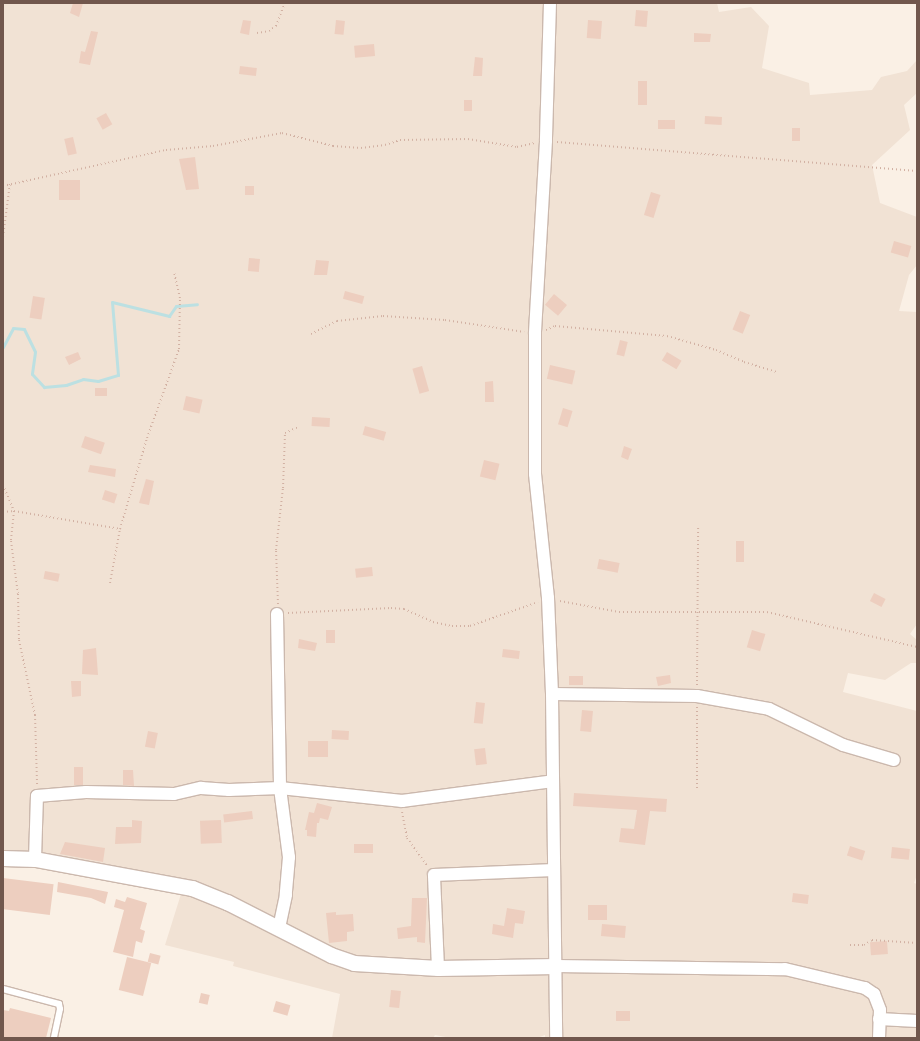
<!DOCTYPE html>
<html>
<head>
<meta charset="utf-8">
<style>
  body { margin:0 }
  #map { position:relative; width:920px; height:1041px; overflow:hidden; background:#faf0e5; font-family:"Noto Sans",sans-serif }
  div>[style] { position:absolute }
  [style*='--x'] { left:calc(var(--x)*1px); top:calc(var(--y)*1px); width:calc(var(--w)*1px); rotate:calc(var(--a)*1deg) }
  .residential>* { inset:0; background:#f1e2d4 }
  .stream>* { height:3px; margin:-1.5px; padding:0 1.5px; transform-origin:1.5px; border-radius:1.5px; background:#bce0e2 }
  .building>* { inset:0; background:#edcebf; transform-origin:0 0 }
  .path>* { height:2px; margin-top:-1px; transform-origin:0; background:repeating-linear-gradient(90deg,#d2b1a3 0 1px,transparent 0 4px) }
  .roads { filter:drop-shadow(1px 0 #cbb8ad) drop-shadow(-1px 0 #cbb8ad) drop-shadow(0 1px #cbb8ad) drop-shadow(0 -1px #cbb8ad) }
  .service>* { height:6px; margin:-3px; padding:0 3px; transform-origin:3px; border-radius:3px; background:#fff }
  .minor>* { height:12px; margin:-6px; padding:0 6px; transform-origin:6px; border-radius:6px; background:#fff }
  .tertiary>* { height:15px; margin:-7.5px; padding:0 7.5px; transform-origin:7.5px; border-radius:7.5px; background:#fff }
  span { translate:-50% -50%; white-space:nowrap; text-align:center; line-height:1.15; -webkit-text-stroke:3.5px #fdf5eb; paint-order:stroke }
  .frame { position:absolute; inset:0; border:4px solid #71574d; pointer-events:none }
</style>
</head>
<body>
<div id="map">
  <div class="residential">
    <div style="clip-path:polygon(3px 3px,717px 3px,719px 12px,751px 7px,769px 26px,762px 68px,809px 83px,810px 95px,872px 90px,881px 77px,907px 71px,917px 60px,917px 93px,904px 105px,910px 130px,872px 165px,880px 203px,917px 217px,917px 265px,909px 275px,899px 311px,917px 312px,917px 624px,910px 634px,917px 640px,917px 663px,911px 663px,885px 680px,848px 673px,843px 692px,917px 711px,917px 875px,914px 883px,917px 884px,917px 1038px,545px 1038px,545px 1035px,537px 1038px,451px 1038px,435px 1035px,433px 1038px,332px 1038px,340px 994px,233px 966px,234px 962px,165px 945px,181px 894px,57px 867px,3px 863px)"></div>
  </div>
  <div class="stream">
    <div style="--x:3;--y:347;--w:21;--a:-62"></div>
    <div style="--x:13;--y:328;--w:11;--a:5"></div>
    <div style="--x:24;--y:329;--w:25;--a:64"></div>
    <div style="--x:35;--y:352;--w:22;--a:98"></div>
    <div style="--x:32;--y:374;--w:18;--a:47"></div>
    <div style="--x:44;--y:387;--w:22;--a:-5"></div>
    <div style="--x:66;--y:385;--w:18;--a:-19"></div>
    <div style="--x:83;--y:379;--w:15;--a:8"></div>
    <div style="--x:98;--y:381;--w:21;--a:-17"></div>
    <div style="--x:118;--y:375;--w:73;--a:-94.7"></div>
    <div style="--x:112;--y:302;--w:59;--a:13.8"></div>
    <div style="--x:169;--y:316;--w:12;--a:-55"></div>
    <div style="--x:176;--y:306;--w:21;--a:-5"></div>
  </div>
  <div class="building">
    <div style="clip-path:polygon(73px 3px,83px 3px,79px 17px,70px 13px)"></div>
    <div style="left:636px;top:10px;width:12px;height:16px;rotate:5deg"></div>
    <div style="clip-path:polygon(243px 20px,251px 21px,249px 35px,240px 33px)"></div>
    <div style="left:336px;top:20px;width:9px;height:14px;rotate:6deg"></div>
    <div style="left:588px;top:20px;width:14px;height:18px;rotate:4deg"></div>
    <div style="clip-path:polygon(91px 31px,98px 32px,90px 65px,79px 63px,81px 51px,85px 52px)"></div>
    <div style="clip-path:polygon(694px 33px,711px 34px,710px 42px,694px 42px)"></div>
    <div style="left:374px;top:44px;width:12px;height:20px;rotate:85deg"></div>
    <div style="clip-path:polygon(475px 57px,483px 58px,482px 76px,473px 76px)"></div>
    <div style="left:240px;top:66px;width:17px;height:8px;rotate:7deg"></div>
    <div style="left:638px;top:81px;width:9px;height:24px"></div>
    <div style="left:472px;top:100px;width:11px;height:8px;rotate:90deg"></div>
    <div style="left:106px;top:113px;width:13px;height:11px;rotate:61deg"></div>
    <div style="left:705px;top:116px;width:17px;height:8px;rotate:3deg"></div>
    <div style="left:658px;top:120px;width:17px;height:9px"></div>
    <div style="left:792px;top:128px;width:8px;height:13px"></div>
    <div style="left:73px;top:137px;width:17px;height:9px;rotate:77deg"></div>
    <div style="clip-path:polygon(195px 157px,199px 189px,186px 190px,179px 159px)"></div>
    <div style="left:80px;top:180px;width:20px;height:21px;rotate:90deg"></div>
    <div style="left:245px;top:186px;width:9px;height:9px"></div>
    <div style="left:651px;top:192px;width:10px;height:24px;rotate:17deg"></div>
    <div style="left:894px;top:241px;width:18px;height:12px;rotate:16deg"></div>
    <div style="left:249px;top:258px;width:11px;height:13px;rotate:5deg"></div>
    <div style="clip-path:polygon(316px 260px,329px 261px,327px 275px,314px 275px)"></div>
    <div style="left:345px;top:291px;width:20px;height:8px;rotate:15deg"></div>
    <div style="left:554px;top:294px;width:17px;height:14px;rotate:40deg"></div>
    <div style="left:33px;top:296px;width:12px;height:22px;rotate:9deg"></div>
    <div style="left:740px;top:311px;width:11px;height:20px;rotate:22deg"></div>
    <div style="left:620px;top:340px;width:8px;height:15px;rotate:14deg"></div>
    <div style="clip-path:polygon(78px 352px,81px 359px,69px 365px,65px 357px)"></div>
    <div style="left:667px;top:352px;width:17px;height:10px;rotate:31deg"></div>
    <div style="left:550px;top:365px;width:26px;height:14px;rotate:13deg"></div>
    <div style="left:422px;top:366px;width:26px;height:10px;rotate:74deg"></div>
    <div style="clip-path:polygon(493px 381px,494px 402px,485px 402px,485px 382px)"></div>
    <div style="left:95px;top:388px;width:12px;height:8px"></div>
    <div style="left:186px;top:396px;width:17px;height:14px;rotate:13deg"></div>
    <div style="left:563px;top:408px;width:10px;height:17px;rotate:17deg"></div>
    <div style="left:312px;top:417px;width:18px;height:9px;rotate:3deg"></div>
    <div style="left:365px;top:426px;width:22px;height:9px;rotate:16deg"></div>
    <div style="left:85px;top:436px;width:21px;height:12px;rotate:19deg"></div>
    <div style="clip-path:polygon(624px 446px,632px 449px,628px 460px,621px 457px)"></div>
    <div style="left:484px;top:460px;width:16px;height:17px;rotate:14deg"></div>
    <div style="clip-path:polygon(90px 465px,116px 469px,115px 477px,88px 472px)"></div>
    <div style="clip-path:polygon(146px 479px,154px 481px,149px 505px,139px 503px)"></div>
    <div style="left:105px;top:490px;width:13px;height:10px;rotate:18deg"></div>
    <div style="left:736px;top:541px;width:8px;height:21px"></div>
    <div style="left:599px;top:559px;width:21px;height:10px;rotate:11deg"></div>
    <div style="left:372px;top:567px;width:9px;height:17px;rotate:84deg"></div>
    <div style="left:45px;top:571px;width:15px;height:8px;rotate:11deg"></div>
    <div style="left:874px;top:593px;width:13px;height:9px;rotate:27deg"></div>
    <div style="left:326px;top:630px;width:9px;height:13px"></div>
    <div style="left:752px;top:630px;width:14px;height:18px;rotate:17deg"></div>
    <div style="clip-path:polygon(299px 639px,317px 643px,315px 651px,298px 648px)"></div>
    <div style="clip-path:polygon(96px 648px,98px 675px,82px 674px,83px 650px)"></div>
    <div style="left:503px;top:649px;width:17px;height:8px;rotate:7deg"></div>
    <div style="clip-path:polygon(670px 675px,671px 683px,658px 686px,656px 677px)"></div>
    <div style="left:569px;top:676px;width:14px;height:9px"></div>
    <div style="clip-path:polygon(71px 681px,81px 681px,81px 696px,72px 697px)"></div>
    <div style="left:476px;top:702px;width:9px;height:21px;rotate:6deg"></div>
    <div style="left:582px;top:710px;width:11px;height:21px;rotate:5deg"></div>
    <div style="left:332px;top:730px;width:17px;height:9px;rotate:3deg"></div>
    <div style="left:148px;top:731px;width:10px;height:16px;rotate:11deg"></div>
    <div style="left:308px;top:741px;width:20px;height:16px"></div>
    <div style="left:485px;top:748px;width:16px;height:11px;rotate:83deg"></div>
    <div style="left:74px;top:767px;width:9px;height:18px"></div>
    <div style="clip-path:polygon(123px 770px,133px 770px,134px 786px,123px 785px)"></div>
    <div style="clip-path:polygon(574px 793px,667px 799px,666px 812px,650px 811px,645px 845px,619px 842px,621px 828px,634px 829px,637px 810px,573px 806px)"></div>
    <div style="clip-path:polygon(317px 803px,332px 807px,328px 820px,320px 818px,319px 823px,317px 823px,316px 837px,307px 836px,307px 830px,305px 830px,309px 812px,314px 813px)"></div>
    <div style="left:252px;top:811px;width:8px;height:29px;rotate:83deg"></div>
    <div style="clip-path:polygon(132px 820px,142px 821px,141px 843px,115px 844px,116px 827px,132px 827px)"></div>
    <div style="left:221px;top:820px;width:23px;height:21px;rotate:88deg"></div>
    <div style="clip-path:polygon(65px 842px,105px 848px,103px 862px,60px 854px)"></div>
    <div style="left:354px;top:844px;width:19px;height:9px"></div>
    <div style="left:850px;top:846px;width:16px;height:10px;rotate:18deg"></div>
    <div style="left:892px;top:847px;width:18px;height:11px;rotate:6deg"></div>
    <div style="left:3px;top:878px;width:51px;height:31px;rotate:7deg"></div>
    <div style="clip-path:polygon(58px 882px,108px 892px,105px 904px,91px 898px,57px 892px)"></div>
    <div style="left:793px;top:893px;width:16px;height:9px;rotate:7deg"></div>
    <div style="clip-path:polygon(127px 897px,147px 903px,140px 929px,145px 931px,142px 943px,136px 941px,133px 957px,113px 952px,124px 910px,114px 907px,116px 899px,125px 902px)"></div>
    <div style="clip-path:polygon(412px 898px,427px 898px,425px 943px,417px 942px,417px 937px,398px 939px,397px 928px,411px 926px)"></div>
    <div style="left:588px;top:905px;width:19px;height:15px"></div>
    <div style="clip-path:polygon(507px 908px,525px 911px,523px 924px,515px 923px,513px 938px,492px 934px,493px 924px,504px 926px)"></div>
    <div style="clip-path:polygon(336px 912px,336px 915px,353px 914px,354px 931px,347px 932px,347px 941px,329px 943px,326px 913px)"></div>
    <div style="left:602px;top:924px;width:24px;height:12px;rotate:5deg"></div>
    <div style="left:887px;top:941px;width:13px;height:17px;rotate:86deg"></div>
    <div style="left:150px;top:953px;width:11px;height:9px;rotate:15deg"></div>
    <div style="left:127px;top:957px;width:25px;height:34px;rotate:14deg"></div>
    <div style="left:391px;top:990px;width:10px;height:17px;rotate:6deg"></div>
    <div style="left:201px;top:993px;width:9px;height:10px;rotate:13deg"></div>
    <div style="left:276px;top:1001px;width:15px;height:11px;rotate:16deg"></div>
    <div style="clip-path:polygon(10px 1008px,51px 1018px,46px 1038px,3px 1038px,3px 1010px,9px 1011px)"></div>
    <div style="left:616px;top:1011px;width:14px;height:10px"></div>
  </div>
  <div class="path">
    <div style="--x:257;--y:33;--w:12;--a:-9"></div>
    <div style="--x:269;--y:31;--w:9;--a:-36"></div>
    <div style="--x:276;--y:26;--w:25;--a:-69"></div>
    <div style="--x:557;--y:142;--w:361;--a:4.6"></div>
    <div style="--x:3;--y:186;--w:167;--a:-12.5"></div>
    <div style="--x:166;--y:150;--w:47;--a:-4.9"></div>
    <div style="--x:213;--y:146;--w:70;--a:-10.7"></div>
    <div style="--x:282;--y:133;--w:53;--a:14.3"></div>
    <div style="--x:333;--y:146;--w:28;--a:4"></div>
    <div style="--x:361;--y:148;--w:24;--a:-7"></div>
    <div style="--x:385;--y:145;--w:16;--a:-18"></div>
    <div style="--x:400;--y:140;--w:68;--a:-0.8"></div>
    <div style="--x:468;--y:139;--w:50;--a:9.3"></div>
    <div style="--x:517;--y:147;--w:18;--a:-13"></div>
    <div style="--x:3;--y:237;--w:54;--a:-82.6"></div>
    <div style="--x:546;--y:330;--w:10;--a:-24"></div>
    <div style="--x:555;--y:326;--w:112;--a:5.1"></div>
    <div style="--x:667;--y:336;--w:51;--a:15.9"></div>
    <div style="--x:716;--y:350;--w:30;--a:23"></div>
    <div style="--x:744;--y:362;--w:34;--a:17"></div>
    <div style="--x:311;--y:334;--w:29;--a:-27"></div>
    <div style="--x:337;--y:321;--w:46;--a:-6.2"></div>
    <div style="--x:383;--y:316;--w:62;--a:3.7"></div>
    <div style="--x:445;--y:320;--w:80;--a:8.6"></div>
    <div style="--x:3;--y:485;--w:28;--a:67"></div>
    <div style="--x:14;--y:511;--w:30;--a:96"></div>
    <div style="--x:11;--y:541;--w:53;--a:82.5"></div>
    <div style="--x:18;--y:594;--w:46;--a:88.8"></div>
    <div style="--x:19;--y:640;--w:77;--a:78"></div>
    <div style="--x:35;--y:715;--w:69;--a:88.3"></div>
    <div style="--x:3;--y:512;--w:11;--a:-5"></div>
    <div style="--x:14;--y:511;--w:108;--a:9.6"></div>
    <div style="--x:110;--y:583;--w:55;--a:-79.5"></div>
    <div style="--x:120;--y:529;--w:95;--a:-73.5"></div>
    <div style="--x:147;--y:438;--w:95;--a:-70.2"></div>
    <div style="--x:179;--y:349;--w:51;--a:-88.9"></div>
    <div style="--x:180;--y:298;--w:26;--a:-103"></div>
    <div style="--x:560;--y:601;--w:60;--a:10.6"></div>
    <div style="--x:619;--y:612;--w:148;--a:0"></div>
    <div style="--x:767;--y:612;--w:154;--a:13.1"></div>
    <div style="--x:278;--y:604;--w:54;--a:-92.1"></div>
    <div style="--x:276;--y:550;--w:62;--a:-83.6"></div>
    <div style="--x:283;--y:488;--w:55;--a:-87.9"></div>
    <div style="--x:285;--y:433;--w:14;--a:-25"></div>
    <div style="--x:288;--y:613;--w:103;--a:-2.8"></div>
    <div style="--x:391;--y:608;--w:13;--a:4"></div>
    <div style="--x:404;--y:609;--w:32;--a:24"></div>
    <div style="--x:433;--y:622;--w:19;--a:12"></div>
    <div style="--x:452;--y:626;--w:18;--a:0"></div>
    <div style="--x:470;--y:626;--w:72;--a:-19.4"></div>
    <div style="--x:697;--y:685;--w:159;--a:-89.6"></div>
    <div style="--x:697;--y:788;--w:81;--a:-90"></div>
    <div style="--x:402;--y:812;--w:26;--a:79"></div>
    <div style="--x:407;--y:838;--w:34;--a:54"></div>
    <div style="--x:850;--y:945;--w:14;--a:0"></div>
    <div style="--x:864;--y:945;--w:9;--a:-32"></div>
    <div style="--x:872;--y:940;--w:45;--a:3.8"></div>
  </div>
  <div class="roads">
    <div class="service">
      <div style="--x:3;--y:989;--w:58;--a:15"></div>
      <div style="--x:59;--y:1004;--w:5;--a:79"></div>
      <div style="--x:60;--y:1009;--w:30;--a:102"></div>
    </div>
    <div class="minor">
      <div style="--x:550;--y:3;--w:138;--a:91.7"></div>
      <div style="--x:546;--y:141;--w:193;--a:93.3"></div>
      <div style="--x:535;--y:334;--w:140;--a:90"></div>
      <div style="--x:535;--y:474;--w:125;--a:84"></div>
      <div style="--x:548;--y:598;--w:96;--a:87.6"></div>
      <div style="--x:552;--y:694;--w:344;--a:89.3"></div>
      <div style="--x:277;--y:614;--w:174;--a:89"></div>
      <div style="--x:280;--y:788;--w:70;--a:82.6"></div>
      <div style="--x:289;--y:857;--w:38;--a:95"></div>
      <div style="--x:286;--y:895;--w:34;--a:102"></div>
      <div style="--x:552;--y:694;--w:145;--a:0.8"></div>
      <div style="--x:697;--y:696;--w:73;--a:10.2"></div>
      <div style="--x:769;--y:709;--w:82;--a:25.9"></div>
      <div style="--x:843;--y:745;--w:53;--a:16.4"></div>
      <div style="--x:35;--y:859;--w:63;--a:-88.2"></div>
      <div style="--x:37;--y:796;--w:49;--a:-4.7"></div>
      <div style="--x:86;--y:792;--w:88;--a:1.3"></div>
      <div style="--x:174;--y:794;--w:28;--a:-13"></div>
      <div style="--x:201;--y:788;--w:28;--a:4"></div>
      <div style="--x:229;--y:790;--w:51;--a:-2.2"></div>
      <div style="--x:280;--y:788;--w:123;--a:6.1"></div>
      <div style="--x:402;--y:801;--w:152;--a:-7.5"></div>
      <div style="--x:556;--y:966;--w:229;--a:0.8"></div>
      <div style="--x:785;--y:969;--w:82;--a:13.4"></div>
      <div style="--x:865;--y:988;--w:11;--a:34"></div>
      <div style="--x:874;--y:994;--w:17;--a:69"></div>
      <div style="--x:880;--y:1010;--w:28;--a:92"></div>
      <div style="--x:438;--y:968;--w:93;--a:-92.5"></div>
      <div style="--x:434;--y:875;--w:120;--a:-2.4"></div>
      <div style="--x:879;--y:1019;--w:38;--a:3"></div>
    </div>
    <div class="tertiary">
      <div style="--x:3;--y:858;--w:32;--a:2"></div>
      <div style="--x:35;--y:859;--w:160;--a:10.5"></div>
      <div style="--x:192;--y:888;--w:38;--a:22"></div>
      <div style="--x:227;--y:902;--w:117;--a:27"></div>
      <div style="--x:331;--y:955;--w:24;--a:19"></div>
      <div style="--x:354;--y:963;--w:84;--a:3.4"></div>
      <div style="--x:438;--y:968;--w:118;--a:-1"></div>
    </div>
  </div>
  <div class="frame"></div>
</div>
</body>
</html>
